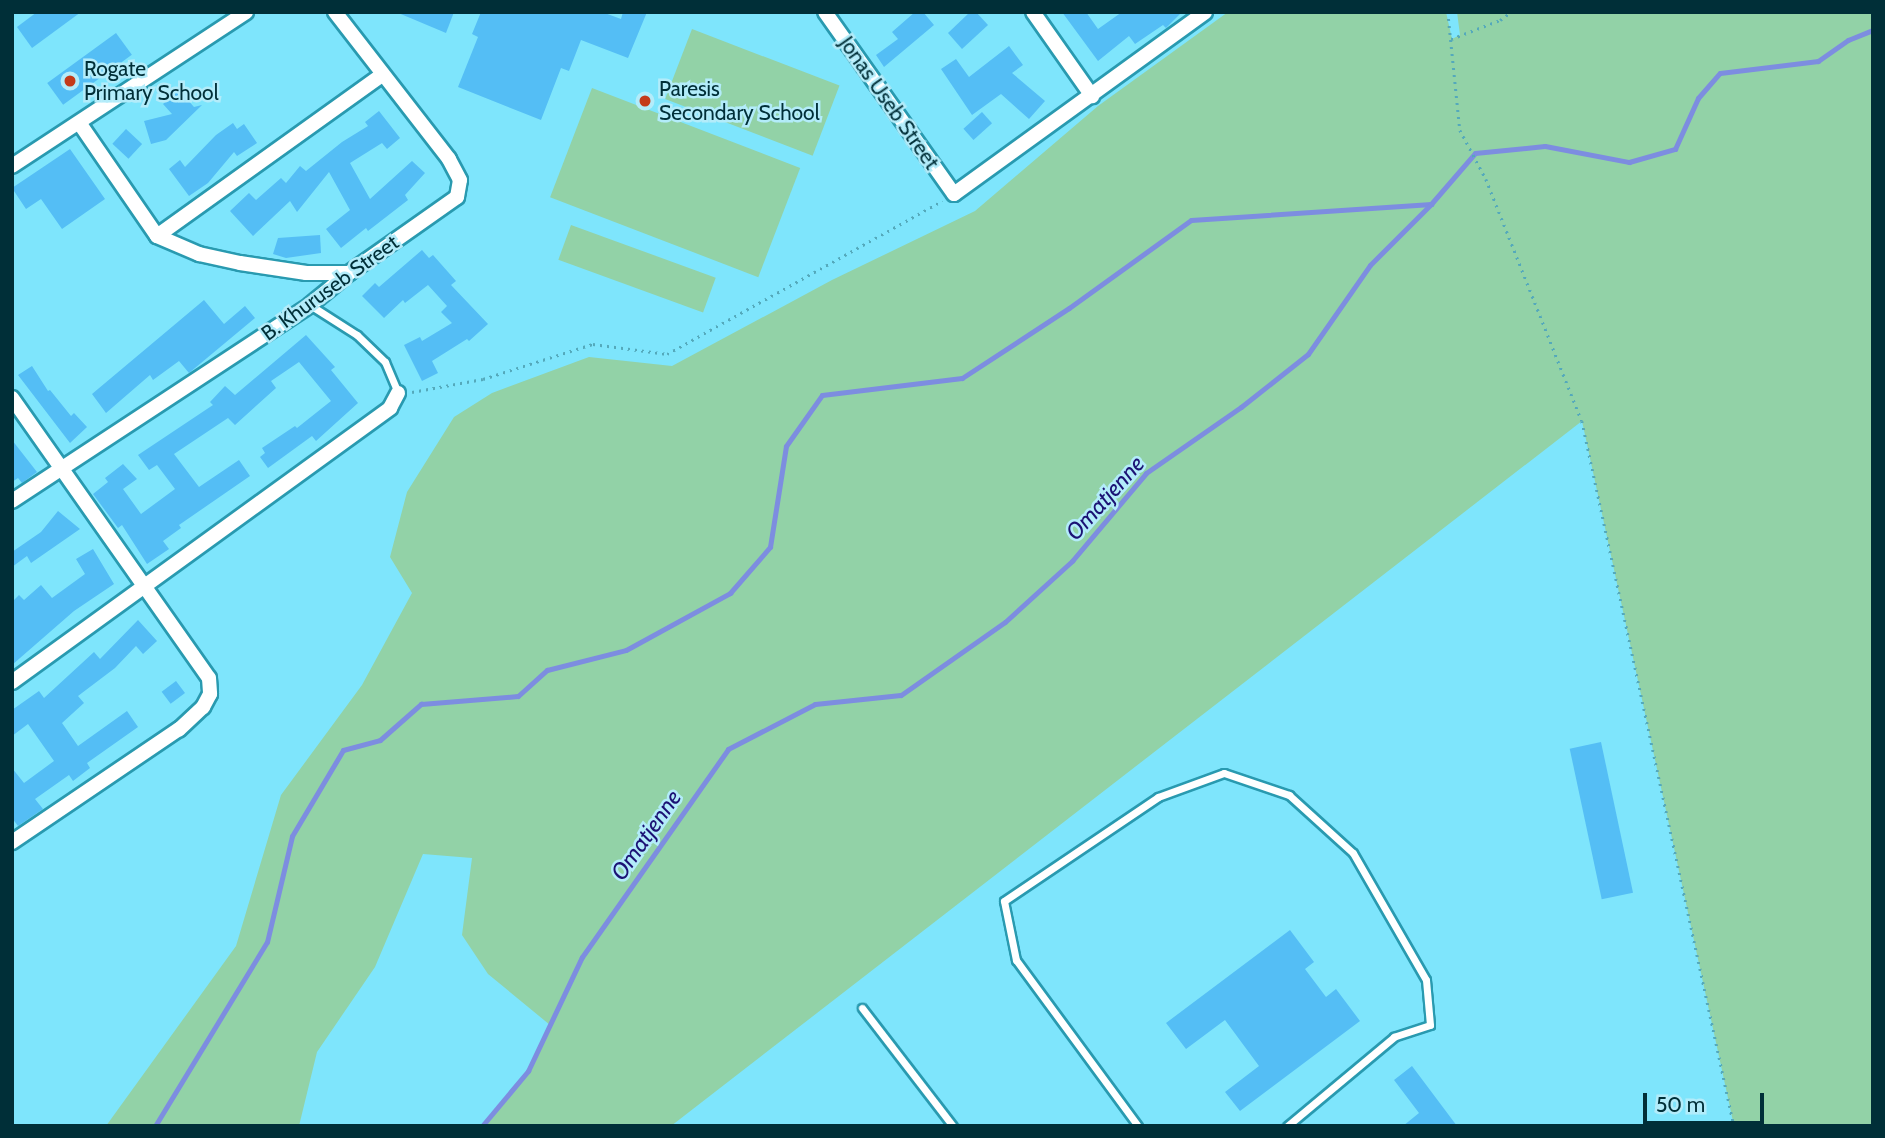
<!DOCTYPE html>
<html>
<head>
<meta charset="utf-8">
<style>
  body { margin:0 }
  #map { position:relative; width:1885px; height:1138px; overflow:hidden; background:#7ee5fc; font-family:Cabin,sans-serif }
  div>[style] { position:absolute }
  [style*='--x'] { left:calc(var(--x)*1px); top:calc(var(--y)*1px); width:calc(var(--w)*1px); rotate:calc(var(--a)*1deg) }
  .green>* { inset:0; background:#92d2a7; transform-origin:0 0 }
  .stream>* { height:5px; margin:-2.5px; padding:0 2.5px; transform-origin:2.5px; border-radius:2.5px; background:#7d8de0 }
  .building>* { inset:0; background:#54bef5; transform-origin:0 0 }
  .path>* { height:2.5px; margin-top:-1.25px; transform-origin:0; background:repeating-linear-gradient(90deg,#54a9bb 0 2px,transparent 0 7px) }
  .roads { filter:drop-shadow(2px 0 #299ab0) drop-shadow(-2px 0 #299ab0) drop-shadow(0 2px #299ab0) drop-shadow(0 -2px #299ab0) }
  .service>* { height:7px; margin:-3.5px; padding:0 3.5px; transform-origin:3.5px; border-radius:3.5px; background:#fff }
  .minor>* { height:14px; margin:-7px; padding:0 7px; transform-origin:7px; border-radius:7px; background:#fff }
  .dots>* { width:19px; height:19px; translate:-50% -50%; box-sizing:border-box; border:4px solid #b3ecfa; border-radius:50% }
  span { translate:-50% -50%; white-space:nowrap; text-align:center; line-height:1.15; -webkit-text-stroke:5px #b3ecfa; paint-order:stroke }
  .poi-label { font-size:21px; color:#002f38 }
  .left { translate:0 -50%; text-align:left }
  .street-label { font-size:21px; color:#002f38 }
  .water-label { font-size:23px; color:#1b1274; font-style:italic }
  .frame { position:absolute; inset:0; border:14px solid #002f38; pointer-events:none }
  .scale { position:absolute; left:1643px; top:1093px; width:121px; height:32px; box-sizing:border-box; border:4px solid #002f38; border-top:0; padding-left:9px; font-size:21px; line-height:24px; white-space:nowrap; color:#002f38; -webkit-text-stroke:5px #b3ecfa; paint-order:stroke }
</style>
</head>
<body>
<div id="map">
  <div class="green">
    <div style="clip-path:polygon(1228px 12px,1446px 12px,1452px 39px,1460px 35px,1457px 12px,1873px 12px,1873px 1126px,1734px 1126px,1582px 421px,671px 1126px,482px 1126px,528px 1071px,550px 1025px,488px 974px,462px 935px,472px 858px,423px 854px,375px 967px,317px 1052px,299px 1126px,106px 1126px,236px 946px,281px 795px,362px 685px,412px 593px,390px 557px,407px 492px,454px 417px,492px 393px,589px 357px,672px 366px,832px 280px,975px 211px,1098px 106px)"></div>
    <div style="left:692px;top:29px;width:158px;height:75px;rotate:21deg"></div>
    <div style="left:592px;top:88px;width:223px;height:117px;rotate:21deg"></div>
    <div style="left:571px;top:225px;width:154px;height:37px;rotate:20deg"></div>
  </div>
  <div class="stream">
    <div style="--x:155;--y:1126;--w:215;--a:-58.7"></div>
    <div style="--x:267;--y:942;--w:109;--a:-76.7"></div>
    <div style="--x:292;--y:836;--w:100;--a:-59.3"></div>
    <div style="--x:343;--y:750;--w:38;--a:-15"></div>
    <div style="--x:380;--y:740;--w:55;--a:-41.3"></div>
    <div style="--x:421;--y:704;--w:97;--a:-4.7"></div>
    <div style="--x:518;--y:696;--w:39;--a:-42"></div>
    <div style="--x:547;--y:670;--w:81;--a:-14.2"></div>
    <div style="--x:626;--y:650;--w:119;--a:-28.7"></div>
    <div style="--x:730;--y:593;--w:61;--a:-49"></div>
    <div style="--x:770;--y:547;--w:102;--a:-81"></div>
    <div style="--x:786;--y:446;--w:62;--a:-54.8"></div>
    <div style="--x:822;--y:395;--w:141;--a:-6.9"></div>
    <div style="--x:962;--y:378;--w:128;--a:-33.2"></div>
    <div style="--x:1069;--y:308;--w:150;--a:-35.8"></div>
    <div style="--x:1191;--y:220;--w:241;--a:-3.8"></div>
    <div style="--x:482;--y:1126;--w:72;--a:-50.1"></div>
    <div style="--x:528;--y:1071;--w:126;--a:-64.7"></div>
    <div style="--x:582;--y:957;--w:254;--a:-54.9"></div>
    <div style="--x:728;--y:749;--w:98;--a:-27.3"></div>
    <div style="--x:815;--y:704;--w:86;--a:-6"></div>
    <div style="--x:901;--y:695;--w:127;--a:-35.1"></div>
    <div style="--x:1005;--y:622;--w:91;--a:-42.3"></div>
    <div style="--x:1072;--y:561;--w:115;--a:-49.9"></div>
    <div style="--x:1146;--y:473;--w:116;--a:-34.8"></div>
    <div style="--x:1241;--y:407;--w:85;--a:-38.3"></div>
    <div style="--x:1308;--y:354;--w:108;--a:-55.1"></div>
    <div style="--x:1370;--y:265;--w:86;--a:-45"></div>
    <div style="--x:1431;--y:204;--w:67;--a:-49.2"></div>
    <div style="--x:1475;--y:153;--w:70;--a:-5.7"></div>
    <div style="--x:1545;--y:146;--w:86;--a:10.8"></div>
    <div style="--x:1629;--y:162;--w:48;--a:-15.8"></div>
    <div style="--x:1675;--y:149;--w:56;--a:-65.7"></div>
    <div style="--x:1698;--y:98;--w:33;--a:-49"></div>
    <div style="--x:1720;--y:73;--w:99;--a:-7"></div>
    <div style="--x:1818;--y:61;--w:37;--a:-35"></div>
    <div style="--x:1848;--y:40;--w:27;--a:-22"></div>
  </div>
  <div class="building">
    <div style="clip-path:polygon(37px 12px,81px 12px,32px 48px,17px 27px)"></div>
    <div style="clip-path:polygon(396px 12px,454px 12px,446px 33px)"></div>
    <div style="clip-path:polygon(481px 12px,602px 12px,621px 19px,623px 12px,647px 12px,628px 58px,581px 40px,569px 71px,561px 68px,541px 120px,458px 87px,478px 37px,472px 34px)"></div>
    <div style="clip-path:polygon(915px 12px,923px 12px,934px 25px,884px 67px,876px 55px,898px 39px,892px 32px)"></div>
    <div style="clip-path:polygon(970px 12px,976px 12px,988px 25px,962px 49px,948px 33px)"></div>
    <div style="clip-path:polygon(1062px 12px,1086px 12px,1098px 29px,1122px 12px,1182px 12px,1166px 28px,1163px 25px,1135px 44px,1129px 36px,1098px 61px)"></div>
    <div style="left:116px;top:33px;width:27px;height:85px;rotate:54deg"></div>
    <div style="clip-path:polygon(1009px 46px,1023px 65px,1012px 73px,1045px 101px,1029px 119px,1001px 94px,972px 115px,941px 69px,956px 59px,969px 77px)"></div>
    <div style="clip-path:polygon(179px 90px,194px 107px,202px 105px,166px 140px,151px 144px,144px 121px,172px 114px,163px 104px)"></div>
    <div style="clip-path:polygon(379px 111px,400px 138px,387px 149px,382px 143px,350px 163px,370px 199px,412px 161px,425px 173px,405px 195px,408px 200px,368px 231px,366px 228px,341px 248px,326px 229px,350px 210px,329px 172px,297px 212px,290px 201px,253px 236px,230px 211px,249px 193px,256px 200px,281px 178px,286px 183px,300px 166px,306px 171px,342px 142px,368px 126px,365px 122px)"></div>
    <div style="left:982px;top:112px;width:15px;height:25px;rotate:48deg"></div>
    <div style="clip-path:polygon(233px 123px,237px 129px,244px 124px,257px 143px,237px 156px,234px 152px,208px 183px,189px 196px,169px 169px,180px 160px,185px 167px,216px 135px)"></div>
    <div style="left:126px;top:129px;width:22px;height:20px;rotate:43deg"></div>
    <div style="clip-path:polygon(70px 149px,105px 199px,62px 229px,41px 199px,26px 209px,12px 188px)"></div>
    <div style="clip-path:polygon(320px 235px,321px 253px,286px 258px,273px 254px,278px 238px)"></div>
    <div style="clip-path:polygon(422px 250px,429px 258px,433px 255px,456px 281px,451px 285px,488px 324px,469px 341px,467px 339px,432px 361px,438px 373px,422px 381px,404px 345px,420px 337px,422px 341px,452px 323px,441px 312px,447px 306px,428px 285px,405px 303px,403px 300px,384px 318px,362px 296px,375px 283px,379px 287px)"></div>
    <div style="clip-path:polygon(204px 300px,224px 324px,245px 306px,255px 318px,189px 373px,179px 361px,153px 380px,150px 375px,106px 413px,92px 394px)"></div>
    <div style="clip-path:polygon(306px 335px,335px 367px,331px 370px,358px 403px,316px 441px,312px 436px,268px 468px,260px 457px,265px 453px,262px 448px,295px 426px,297px 428px,331px 401px,299px 362px,271px 381px,276px 388px,235px 425px,228px 418px,174px 454px,199px 487px,239px 460px,250px 476px,179px 525px,181px 528px,163px 541px,169px 549px,147px 564px,122px 525px,118px 528px,93px 494px,108px 482px,105px 478px,123px 464px,137px 479px,123px 489px,141px 514px,175px 489px,157px 465px,149px 470px,138px 455px,213px 405px,210px 402px,225px 386px,235px 395px)"></div>
    <div style="clip-path:polygon(32px 366px,48px 391px,50px 390px,71px 416px,74px 413px,87px 427px,70px 443px,18px 375px)"></div>
    <div style="clip-path:polygon(12px 440px,37px 472px,22px 483px,18px 478px,12px 482px)"></div>
    <div style="clip-path:polygon(58px 511px,80px 529px,31px 563px,27px 556px,12px 567px,12px 552px,41px 532px)"></div>
    <div style="clip-path:polygon(93px 549px,114px 584px,74px 611px,12px 665px,12px 602px,19px 595px,24px 600px,41px 585px,52px 598px,85px 574px,76px 559px)"></div>
    <div style="clip-path:polygon(138px 620px,157px 641px,143px 654px,136px 646px,115px 668px,78px 696px,84px 703px,62px 723px,78px 746px,127px 711px,138px 727px,87px 763px,90px 768px,73px 781px,69px 775px,35px 799px,43px 809px,18px 826px,12px 818px,12px 768px,24px 783px,54px 761px,28px 724px,12px 736px,12px 710px,39px 691px,44px 698px,94px 652px,100px 659px)"></div>
    <div style="left:176px;top:681px;width:15px;height:18px;rotate:53deg"></div>
    <div style="left:1601px;top:742px;width:154px;height:32px;rotate:78deg"></div>
    <div style="clip-path:polygon(1290px 930px,1314px 962px,1305px 969px,1326px 997px,1336px 989px,1360px 1021px,1240px 1111px,1225px 1092px,1259px 1066px,1225px 1020px,1186px 1049px,1166px 1023px)"></div>
    <div style="clip-path:polygon(1412px 1066px,1457px 1126px,1403px 1126px,1419px 1113px,1394px 1080px)"></div>
  </div>
  <div class="path">
    <div style="--x:1448;--y:12;--w:119;--a:84.2"></div>
    <div style="--x:1460;--y:130;--w:55;--a:62"></div>
    <div style="--x:1486;--y:179;--w:260;--a:68.4"></div>
    <div style="--x:1582;--y:421;--w:721;--a:77.83"></div>
    <div style="--x:1451;--y:39;--w:53;--a:-21.2"></div>
    <div style="--x:1500;--y:20;--w:14;--a:-36"></div>
    <div style="--x:412;--y:392;--w:72;--a:-10.4"></div>
    <div style="--x:483;--y:379;--w:115;--a:-17.7"></div>
    <div style="--x:593;--y:344;--w:75;--a:7.7"></div>
    <div style="--x:667;--y:354;--w:315;--a:-29.1"></div>
  </div>
  <div class="roads">
    <div class="service">
      <div style="--x:310;--y:305;--w:56;--a:32.6"></div>
      <div style="--x:357;--y:335;--w:39;--a:44"></div>
      <div style="--x:385;--y:362;--w:34;--a:67"></div>
      <div style="--x:862;--y:1008;--w:149;--a:52.4"></div>
      <div style="--x:1138;--y:1126;--w:206;--a:-126.3"></div>
      <div style="--x:1016;--y:960;--w:60;--a:-101.5"></div>
      <div style="--x:1004;--y:901;--w:186;--a:-34"></div>
      <div style="--x:1158;--y:797;--w:70;--a:-20"></div>
      <div style="--x:1224;--y:773;--w:69;--a:18.7"></div>
      <div style="--x:1289;--y:795;--w:86;--a:42.2"></div>
      <div style="--x:1353;--y:853;--w:146;--a:60.1"></div>
      <div style="--x:1426;--y:980;--w:45;--a:84.9"></div>
      <div style="--x:1430;--y:1025;--w:38;--a:162"></div>
      <div style="--x:1394;--y:1037;--w:139;--a:140.2"></div>
    </div>
    <div class="minor">
      <div style="--x:825;--y:12;--w:223;--a:54.7"></div>
      <div style="--x:954;--y:194;--w:310;--a:-35.9"></div>
      <div style="--x:1033;--y:12;--w:103;--a:54.9"></div>
      <div style="--x:80;--y:124;--w:136;--a:55.5"></div>
      <div style="--x:157;--y:236;--w:46;--a:23.2"></div>
      <div style="--x:199;--y:254;--w:42;--a:12.4"></div>
      <div style="--x:240;--y:263;--w:67;--a:8.6"></div>
      <div style="--x:306;--y:273;--w:43;--a:0"></div>
      <div style="--x:12;--y:166;--w:280;--a:-33.3"></div>
      <div style="--x:157;--y:236;--w:277;--a:-35.6"></div>
      <div style="--x:12;--y:398;--w:342;--a:54.9"></div>
      <div style="--x:209;--y:678;--w:16;--a:86"></div>
      <div style="--x:210;--y:694;--w:15;--a:118"></div>
      <div style="--x:203;--y:707;--w:33;--a:137"></div>
      <div style="--x:179;--y:729;--w:202;--a:145.9"></div>
      <div style="--x:12;--y:501;--w:357;--a:-33.3"></div>
      <div style="--x:310;--y:305;--w:50;--a:-39.4"></div>
      <div style="--x:349;--y:273;--w:132;--a:-35.1"></div>
      <div style="--x:457;--y:197;--w:17;--a:-80"></div>
      <div style="--x:460;--y:180;--w:24;--a:-118"></div>
      <div style="--x:449;--y:159;--w:186;--a:-127.8"></div>
      <div style="--x:12;--y:682;--w:467;--a:-35.9"></div>
      <div style="--x:390;--y:408;--w:17;--a:-62"></div>
    </div>
  </div>
  <div class="dots">
    <div style="left:70px;top:81px;background:#c43a19"></div>
    <div style="left:645px;top:101px;background:#c43a19"></div>
  </div>
  <div class="poi-label">
    <span class="left" style="left:84px;top:81px">Rogate<br>Primary School</span>
    <span class="left" style="left:659px;top:101px">Paresis<br>Secondary School</span>
  </div>
  <div class="street-label">
    <span style="left:889px;top:103px;rotate:55deg">Jonas Useb Street</span>
    <span style="left:330px;top:288px;rotate:-36deg">B. Khuruseb Street</span>
  </div>
  <div class="water-label">
    <span style="left:1105px;top:498px;rotate:-48deg">Omatjenne</span>
    <span style="left:646px;top:835px;rotate:-55deg">Omatjenne</span>
  </div>
  <div class="frame"></div>
  <div class="scale">50 m</div>
</div>
</body>
</html>
